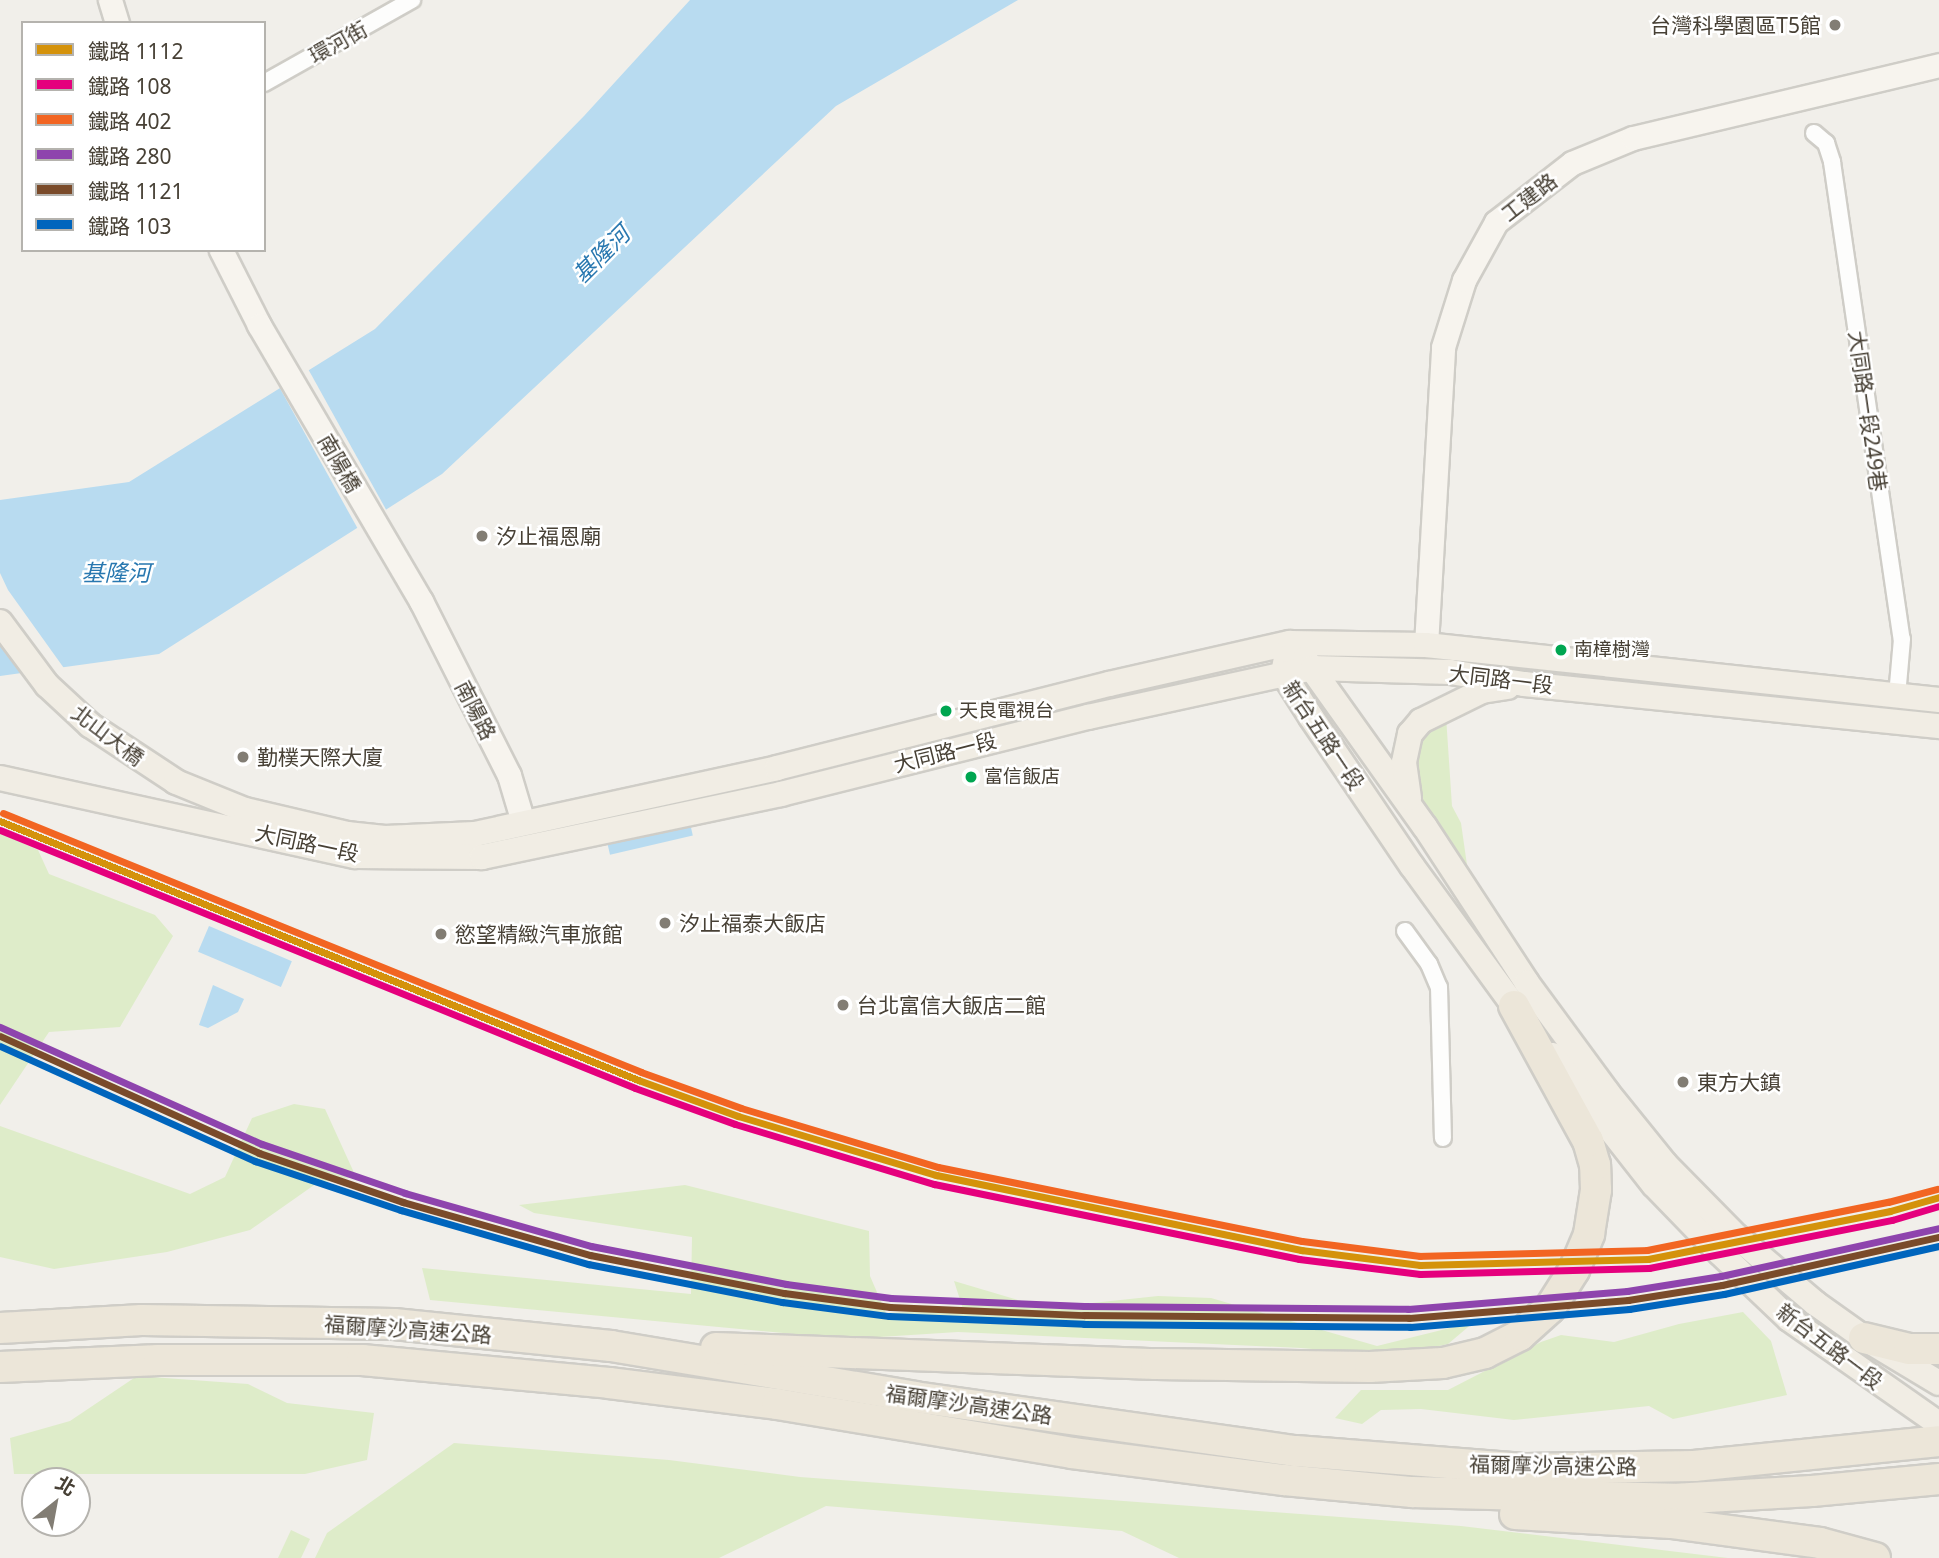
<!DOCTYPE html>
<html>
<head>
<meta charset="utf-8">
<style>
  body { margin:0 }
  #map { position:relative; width:1939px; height:1558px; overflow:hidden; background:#f1efea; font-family:"Noto Sans","Noto Sans TC",sans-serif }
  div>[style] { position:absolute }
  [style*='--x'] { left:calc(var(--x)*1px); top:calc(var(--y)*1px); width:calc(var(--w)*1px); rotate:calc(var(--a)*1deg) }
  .green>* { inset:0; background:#deecc9 }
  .water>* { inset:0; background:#b8dbf0; transform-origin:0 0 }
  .pier>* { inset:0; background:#f1efea; transform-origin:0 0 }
  .roads { filter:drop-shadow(2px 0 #cfcdc7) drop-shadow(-2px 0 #cfcdc7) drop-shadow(0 2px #cfcdc7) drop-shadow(0 -2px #cfcdc7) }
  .street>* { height:16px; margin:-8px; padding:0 8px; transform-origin:8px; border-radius:8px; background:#fdfdfc }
  .secondary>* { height:23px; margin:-11.5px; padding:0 11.5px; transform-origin:11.5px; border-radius:11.5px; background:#f7f4ee }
  .primary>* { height:24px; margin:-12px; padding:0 12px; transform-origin:12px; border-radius:12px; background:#f1ede4 }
  .highway>* { height:30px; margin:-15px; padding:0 15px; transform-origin:15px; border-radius:15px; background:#ece6d9 }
  .rail-1>* { height:7px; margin:-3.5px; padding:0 3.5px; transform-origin:3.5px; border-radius:3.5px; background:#d4920b }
  .rail-2>* { height:7px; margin:-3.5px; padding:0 3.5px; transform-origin:3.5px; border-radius:3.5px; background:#e5007d }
  .rail-3>* { height:7px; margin:-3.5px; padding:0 3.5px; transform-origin:3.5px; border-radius:3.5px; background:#f26522 }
  .rail-4>* { height:7px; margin:-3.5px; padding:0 3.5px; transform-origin:3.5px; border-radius:3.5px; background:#8e44ad }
  .rail-5>* { height:7px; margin:-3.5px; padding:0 3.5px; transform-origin:3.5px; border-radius:3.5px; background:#7a4b2a }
  .rail-6>* { height:7px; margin:-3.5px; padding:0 3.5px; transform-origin:3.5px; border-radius:3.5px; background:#0065bd }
  .dots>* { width:19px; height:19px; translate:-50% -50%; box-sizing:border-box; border:4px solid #fff; border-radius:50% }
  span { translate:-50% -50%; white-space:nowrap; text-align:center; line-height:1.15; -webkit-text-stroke:5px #fff; paint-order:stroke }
  .bus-label { font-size:19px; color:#474035 }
  .left { translate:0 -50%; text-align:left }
  .poi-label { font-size:21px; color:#474035 }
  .right { translate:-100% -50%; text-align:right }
  .street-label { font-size:21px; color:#474035 }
  .water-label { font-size:23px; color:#2978b0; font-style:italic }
  .legend { position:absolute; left:21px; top:21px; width:245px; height:231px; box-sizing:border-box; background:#fff; border:2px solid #b5b3ae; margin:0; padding:9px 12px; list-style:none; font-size:21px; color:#474035 }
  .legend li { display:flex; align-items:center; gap:14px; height:35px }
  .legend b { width:35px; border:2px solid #b5b3ae }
  .north { position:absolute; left:21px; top:1467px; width:70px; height:70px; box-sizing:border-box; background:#fff; border:2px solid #b5b3ae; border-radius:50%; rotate:31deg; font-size:19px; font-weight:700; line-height:28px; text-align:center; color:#474035 }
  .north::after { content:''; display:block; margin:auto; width:24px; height:32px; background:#827d74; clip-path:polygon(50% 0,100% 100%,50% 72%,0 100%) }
</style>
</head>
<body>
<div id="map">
  <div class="green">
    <div style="clip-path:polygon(1446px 716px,1452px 806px,1461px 823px,1467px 865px,1429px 814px,1417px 789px,1418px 748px,1426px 735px)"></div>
    <div style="clip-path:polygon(0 833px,38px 850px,49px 874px,155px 915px,173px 936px,120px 1027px,49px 1032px,0 1105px)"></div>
    <div style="clip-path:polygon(294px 1104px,325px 1109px,356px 1177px,317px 1183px,250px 1230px,167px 1252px,54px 1269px,0 1257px,0 1126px,190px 1194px,225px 1177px,252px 1118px)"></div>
    <div style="clip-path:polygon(685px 1185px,869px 1231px,870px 1276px,886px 1313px,963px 1309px,954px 1281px,1045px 1308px,1158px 1296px,1211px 1298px,1377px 1346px,1474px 1322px,1448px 1344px,1394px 1356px,1301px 1348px,958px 1332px,848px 1339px,430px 1300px,422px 1268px,691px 1294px,692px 1237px,534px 1213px,519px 1205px)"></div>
    <div style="clip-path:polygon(1743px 1312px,1771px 1341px,1787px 1395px,1673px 1419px,1649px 1406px,1514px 1420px,1421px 1409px,1381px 1410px,1362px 1424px,1335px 1418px,1361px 1390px,1448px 1390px,1541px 1342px,1561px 1335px,1614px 1342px,1679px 1324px)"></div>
    <div style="clip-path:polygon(137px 1376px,248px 1384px,287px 1403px,374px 1413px,367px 1460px,305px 1474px,14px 1474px,10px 1438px,70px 1421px)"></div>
    <div style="clip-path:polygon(454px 1443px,669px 1460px,800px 1477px,1461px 1526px,1728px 1558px,1179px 1558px,1122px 1531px,826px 1506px,719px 1558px,315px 1558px,327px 1533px)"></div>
    <div style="clip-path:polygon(291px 1530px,310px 1539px,301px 1558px,278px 1558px)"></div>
  </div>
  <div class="water">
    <div style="clip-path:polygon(690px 0,1018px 0,836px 106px,442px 474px,159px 654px,0 676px,0 500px,129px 482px,375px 329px,584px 116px)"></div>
    <div style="left:689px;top:819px;width:17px;height:85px;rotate:77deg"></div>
    <div style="left:209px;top:926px;width:90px;height:28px;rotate:23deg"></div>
    <div style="clip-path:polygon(213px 985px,244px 999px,238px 1012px,208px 1028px,199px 1025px)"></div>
  </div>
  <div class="pier">
    <div style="left:307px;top:367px;width:167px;height:34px;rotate:61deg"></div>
    <div style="clip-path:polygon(0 573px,8px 590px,66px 671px,32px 676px,0 633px)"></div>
  </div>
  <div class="roads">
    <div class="street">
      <div style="--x:264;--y:83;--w:170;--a:-29.3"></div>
      <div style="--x:1814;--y:133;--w:16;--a:40"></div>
      <div style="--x:1826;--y:143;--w:20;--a:72"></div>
      <div style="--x:1832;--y:162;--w:482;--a:81.7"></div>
      <div style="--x:1902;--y:639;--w:57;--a:95"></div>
      <div style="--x:1405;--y:931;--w:41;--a:54"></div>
      <div style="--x:1429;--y:964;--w:25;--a:67"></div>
      <div style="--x:1439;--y:987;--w:151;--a:88.5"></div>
    </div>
    <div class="secondary">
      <div style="--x:110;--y:0;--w:24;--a:73"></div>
      <div style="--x:221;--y:250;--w:84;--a:63.1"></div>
      <div style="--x:259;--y:325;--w:320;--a:59.6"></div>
      <div style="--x:421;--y:601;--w:195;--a:63.2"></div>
      <div style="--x:509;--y:775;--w:49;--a:73.4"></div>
      <div style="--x:1426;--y:645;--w:298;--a:-86.7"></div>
      <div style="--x:1443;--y:347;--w:70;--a:-72.6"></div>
      <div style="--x:1464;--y:280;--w:66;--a:-61.1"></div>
      <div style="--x:1496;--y:222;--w:96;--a:-37.8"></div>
      <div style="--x:1572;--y:163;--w:66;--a:-22.3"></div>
      <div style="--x:1633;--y:138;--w:315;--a:-13.4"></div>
    </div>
    <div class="primary">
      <div style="--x:0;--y:622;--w:79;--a:53.3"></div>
      <div style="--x:47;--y:685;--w:59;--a:42.9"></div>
      <div style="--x:90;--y:725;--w:103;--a:33.5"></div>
      <div style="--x:176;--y:782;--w:74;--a:22.1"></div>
      <div style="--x:245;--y:810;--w:105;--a:13.2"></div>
      <div style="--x:347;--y:834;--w:38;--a:6"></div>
      <div style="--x:385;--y:838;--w:90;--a:-2.5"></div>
      <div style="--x:475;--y:834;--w:309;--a:-12.3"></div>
      <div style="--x:777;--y:768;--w:342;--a:-14.2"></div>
      <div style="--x:1109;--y:684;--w:186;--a:-12.8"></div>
      <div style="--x:1290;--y:643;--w:136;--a:0.8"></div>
      <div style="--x:1426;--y:645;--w:516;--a:6.12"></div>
      <div style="--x:1286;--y:658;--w:15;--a:101"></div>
      <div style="--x:1283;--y:673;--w:52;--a:57.5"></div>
      <div style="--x:1311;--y:717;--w:180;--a:55.9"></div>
      <div style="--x:1412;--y:866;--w:192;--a:53.9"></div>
      <div style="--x:1305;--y:659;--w:206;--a:54.5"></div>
      <div style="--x:1425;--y:827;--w:186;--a:56.8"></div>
      <div style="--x:1527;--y:983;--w:135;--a:53.7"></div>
      <div style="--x:1607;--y:1092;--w:92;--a:51.1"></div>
      <div style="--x:1665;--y:1164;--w:101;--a:45.4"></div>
      <div style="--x:1736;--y:1236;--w:104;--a:40.3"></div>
      <div style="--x:1815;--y:1303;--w:60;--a:35.5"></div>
      <div style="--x:1864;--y:1338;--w:87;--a:31"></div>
      <div style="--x:0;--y:778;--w:364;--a:12.4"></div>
      <div style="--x:356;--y:856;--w:126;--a:0.5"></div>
      <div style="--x:482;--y:857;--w:306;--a:-11.9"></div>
      <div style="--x:781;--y:794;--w:317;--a:-14.1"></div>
      <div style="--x:1088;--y:717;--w:230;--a:-12.3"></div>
      <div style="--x:1313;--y:668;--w:137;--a:1.7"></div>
      <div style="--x:1450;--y:672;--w:75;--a:9.2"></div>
      <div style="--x:1524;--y:684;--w:417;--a:5.8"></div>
      <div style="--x:1409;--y:798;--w:36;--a:-98"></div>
      <div style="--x:1404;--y:762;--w:29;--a:-78"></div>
      <div style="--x:1410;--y:734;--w:17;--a:-50"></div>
      <div style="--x:1421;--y:721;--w:68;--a:-26.2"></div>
      <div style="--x:1482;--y:691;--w:26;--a:-9"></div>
      <div style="--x:1552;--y:1055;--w:165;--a:51.9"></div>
      <div style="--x:1654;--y:1185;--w:95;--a:45.9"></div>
      <div style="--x:1720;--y:1253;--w:95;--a:43.7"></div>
      <div style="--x:1789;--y:1319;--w:183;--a:35"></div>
    </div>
    <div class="highway">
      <div style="--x:0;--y:1328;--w:142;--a:-3.2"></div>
      <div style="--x:142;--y:1320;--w:252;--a:0.9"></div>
      <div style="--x:394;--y:1324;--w:218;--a:5.8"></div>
      <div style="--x:611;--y:1346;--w:308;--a:9.5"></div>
      <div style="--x:915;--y:1397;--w:385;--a:8.1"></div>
      <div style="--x:1296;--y:1451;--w:232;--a:4.5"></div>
      <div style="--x:1527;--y:1469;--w:167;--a:-1"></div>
      <div style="--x:1694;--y:1466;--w:246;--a:-5.8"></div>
      <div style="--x:1864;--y:1338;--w:46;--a:13.7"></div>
      <div style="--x:1909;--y:1349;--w:30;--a:0"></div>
      <div style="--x:716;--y:1348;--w:440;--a:2.1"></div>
      <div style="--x:1156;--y:1364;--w:214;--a:0.8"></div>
      <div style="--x:1370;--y:1367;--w:73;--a:-3.1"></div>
      <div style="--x:1443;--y:1363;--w:43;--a:-13.4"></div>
      <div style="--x:1485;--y:1353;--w:39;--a:-27"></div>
      <div style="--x:1520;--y:1335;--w:40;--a:-42"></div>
      <div style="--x:1550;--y:1308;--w:45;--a:-57.7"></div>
      <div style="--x:1574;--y:1270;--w:39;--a:-67"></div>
      <div style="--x:1589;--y:1234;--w:45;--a:-81"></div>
      <div style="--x:1596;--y:1190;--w:25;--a:-92"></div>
      <div style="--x:1595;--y:1165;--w:25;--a:-106"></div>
      <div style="--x:1588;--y:1141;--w:154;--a:-118.7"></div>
      <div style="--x:0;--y:1367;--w:159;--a:-2.5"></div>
      <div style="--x:159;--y:1360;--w:203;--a:0"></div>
      <div style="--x:362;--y:1360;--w:248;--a:5.3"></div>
      <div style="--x:609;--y:1383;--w:169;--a:7.1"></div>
      <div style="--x:777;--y:1404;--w:299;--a:9.4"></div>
      <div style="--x:1072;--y:1453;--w:214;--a:7.3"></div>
      <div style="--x:1284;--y:1480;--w:129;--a:5.4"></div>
      <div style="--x:1412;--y:1492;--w:261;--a:1.5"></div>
      <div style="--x:1673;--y:1499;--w:139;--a:-3.3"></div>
      <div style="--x:1812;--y:1491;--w:128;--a:-5.4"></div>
      <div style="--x:1515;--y:1514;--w:156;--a:3.3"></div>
      <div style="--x:1671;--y:1523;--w:150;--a:7.6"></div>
      <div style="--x:1820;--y:1543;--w:57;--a:15.3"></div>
    </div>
  </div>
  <div class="rail-1">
    <div style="--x:0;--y:821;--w:689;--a:22.09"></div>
    <div style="--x:638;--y:1080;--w:106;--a:19.8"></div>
    <div style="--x:738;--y:1116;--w:207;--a:16.6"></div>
    <div style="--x:936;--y:1175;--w:373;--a:11.6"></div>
    <div style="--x:1301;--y:1250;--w:120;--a:7.2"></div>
    <div style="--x:1420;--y:1265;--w:228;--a:-1.5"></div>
    <div style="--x:1648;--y:1259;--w:247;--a:-11.2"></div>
    <div style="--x:1890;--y:1211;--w:51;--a:-15.9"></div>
  </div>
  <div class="rail-2">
    <div style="--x:0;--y:830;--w:685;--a:22.11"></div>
    <div style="--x:635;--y:1088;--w:106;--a:19.8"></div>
    <div style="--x:735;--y:1124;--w:208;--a:16.8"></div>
    <div style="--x:934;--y:1184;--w:373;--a:11.6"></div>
    <div style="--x:1299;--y:1259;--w:122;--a:7.1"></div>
    <div style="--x:1420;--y:1274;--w:229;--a:-1.5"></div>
    <div style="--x:1649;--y:1268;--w:248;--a:-11.2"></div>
    <div style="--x:1892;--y:1220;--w:49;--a:-16.6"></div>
  </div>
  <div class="rail-3">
    <div style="--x:3;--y:813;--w:689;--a:22.09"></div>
    <div style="--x:641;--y:1072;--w:106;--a:19.8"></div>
    <div style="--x:741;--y:1108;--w:206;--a:16.7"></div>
    <div style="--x:938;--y:1167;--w:371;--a:11.5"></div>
    <div style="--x:1302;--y:1241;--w:119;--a:7.2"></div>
    <div style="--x:1420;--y:1256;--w:227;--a:-1.5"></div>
    <div style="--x:1647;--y:1250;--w:246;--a:-11.3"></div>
    <div style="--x:1888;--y:1202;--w:51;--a:-14.9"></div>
  </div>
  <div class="rail-4">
    <div style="--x:0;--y:1027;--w:287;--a:24.1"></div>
    <div style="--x:262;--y:1144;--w:151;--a:18.9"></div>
    <div style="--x:405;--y:1193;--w:193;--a:15.9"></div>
    <div style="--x:591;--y:1246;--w:199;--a:11"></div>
    <div style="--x:786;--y:1284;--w:106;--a:7.6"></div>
    <div style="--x:891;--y:1298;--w:193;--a:2.4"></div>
    <div style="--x:1084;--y:1306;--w:324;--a:0.5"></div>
    <div style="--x:1408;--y:1309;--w:220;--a:-4.7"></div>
    <div style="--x:1627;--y:1291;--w:95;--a:-9.1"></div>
    <div style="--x:1721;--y:1276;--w:223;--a:-12.4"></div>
  </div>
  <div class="rail-5">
    <div style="--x:0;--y:1036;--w:284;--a:24.3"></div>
    <div style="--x:259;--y:1153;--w:152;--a:18.8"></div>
    <div style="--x:403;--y:1202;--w:194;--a:15.8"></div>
    <div style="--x:590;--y:1255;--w:198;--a:11.1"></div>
    <div style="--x:784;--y:1293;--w:107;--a:7.5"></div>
    <div style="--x:890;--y:1307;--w:194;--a:2.4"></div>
    <div style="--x:1084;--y:1315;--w:325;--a:0.5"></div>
    <div style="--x:1409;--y:1318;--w:220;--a:-4.7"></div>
    <div style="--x:1628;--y:1300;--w:95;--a:-9.1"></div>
    <div style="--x:1722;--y:1285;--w:222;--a:-12.5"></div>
  </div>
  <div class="rail-6">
    <div style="--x:0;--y:1046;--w:280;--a:24.3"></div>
    <div style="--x:255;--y:1161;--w:154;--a:18.6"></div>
    <div style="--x:401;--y:1210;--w:195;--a:16.1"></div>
    <div style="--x:588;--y:1264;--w:198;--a:11.1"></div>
    <div style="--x:782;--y:1302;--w:108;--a:7.5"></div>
    <div style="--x:889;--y:1316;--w:195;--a:2.3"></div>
    <div style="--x:1084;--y:1324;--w:326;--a:0.5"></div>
    <div style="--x:1410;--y:1327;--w:220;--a:-4.7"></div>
    <div style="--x:1629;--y:1309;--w:96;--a:-9"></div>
    <div style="--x:1724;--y:1294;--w:220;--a:-12.6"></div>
  </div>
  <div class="dots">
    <div style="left:1835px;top:25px;background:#827d74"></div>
    <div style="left:482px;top:536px;background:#827d74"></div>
    <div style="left:1561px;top:650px;background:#00a651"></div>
    <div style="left:946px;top:711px;background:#00a651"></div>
    <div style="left:243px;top:757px;background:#827d74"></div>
    <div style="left:971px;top:777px;background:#00a651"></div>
    <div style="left:665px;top:923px;background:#827d74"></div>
    <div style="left:441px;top:934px;background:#827d74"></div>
    <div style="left:843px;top:1005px;background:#827d74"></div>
    <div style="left:1683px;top:1082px;background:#827d74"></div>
  </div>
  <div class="bus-label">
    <span class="left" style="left:1574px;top:650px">南樟樹灣</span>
    <span class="left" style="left:959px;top:711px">天良電視台</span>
    <span class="left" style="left:984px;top:777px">富信飯店</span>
  </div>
  <div class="poi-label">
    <span class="right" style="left:1821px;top:25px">台灣科學園區T5館</span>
    <span class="left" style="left:496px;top:536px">汐止福恩廟</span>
    <span class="left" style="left:257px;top:757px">勤樸天際大廈</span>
    <span class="left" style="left:679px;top:923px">汐止福泰大飯店</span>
    <span class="left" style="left:455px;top:934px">慾望精緻汽車旅館</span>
    <span class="left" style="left:857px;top:1005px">台北富信大飯店二館</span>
    <span class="left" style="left:1697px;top:1082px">東方大鎮</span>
  </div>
  <div class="street-label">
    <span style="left:338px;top:42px;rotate:-29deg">環河街</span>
    <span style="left:1529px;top:197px;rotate:-38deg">工建路</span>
    <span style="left:1868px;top:411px;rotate:82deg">大同路一段249巷</span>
    <span style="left:340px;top:463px;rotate:60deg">南陽橋</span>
    <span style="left:1501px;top:679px;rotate:7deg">大同路一段</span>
    <span style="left:476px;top:710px;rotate:63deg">南陽路</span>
    <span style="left:108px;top:735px;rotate:37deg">北山大橋</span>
    <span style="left:1324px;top:735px;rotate:56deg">新台五路一段</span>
    <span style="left:945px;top:752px;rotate:-14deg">大同路一段</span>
    <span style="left:307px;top:843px;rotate:12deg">大同路一段</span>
    <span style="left:408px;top:1329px;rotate:4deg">福爾摩沙高速公路</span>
    <span style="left:1830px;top:1346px;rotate:37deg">新台五路一段</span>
    <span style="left:969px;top:1404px;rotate:8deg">福爾摩沙高速公路</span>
    <span style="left:1553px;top:1465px;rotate:1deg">福爾摩沙高速公路</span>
  </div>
  <div class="water-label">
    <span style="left:601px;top:254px;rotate:-45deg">基隆河</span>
    <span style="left:116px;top:572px">基隆河</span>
  </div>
  <ul class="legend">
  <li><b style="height:9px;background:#d4920b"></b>鐵路 1112</li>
  <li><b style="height:9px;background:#e5007d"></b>鐵路 108</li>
  <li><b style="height:9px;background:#f26522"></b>鐵路 402</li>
  <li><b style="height:9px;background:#8e44ad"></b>鐵路 280</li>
  <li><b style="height:9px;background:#7a4b2a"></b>鐵路 1121</li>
  <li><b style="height:9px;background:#0065bd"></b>鐵路 103</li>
  </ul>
  <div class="north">北</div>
</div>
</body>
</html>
